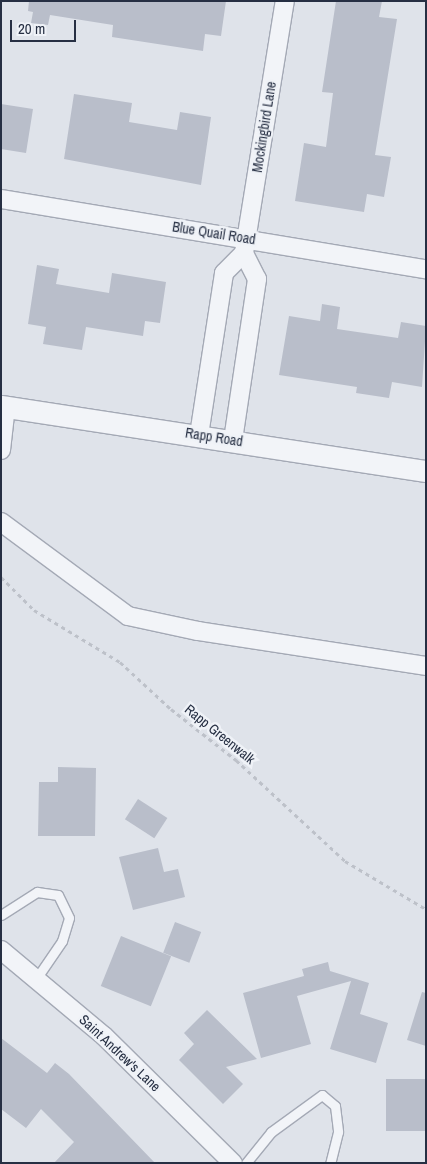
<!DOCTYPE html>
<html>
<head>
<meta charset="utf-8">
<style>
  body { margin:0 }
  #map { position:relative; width:427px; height:1164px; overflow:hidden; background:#dfe3ea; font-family:"Archivo Narrow",sans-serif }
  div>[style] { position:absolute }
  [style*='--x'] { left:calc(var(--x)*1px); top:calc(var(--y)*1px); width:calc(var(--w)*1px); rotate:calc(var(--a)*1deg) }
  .building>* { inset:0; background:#b9beca; transform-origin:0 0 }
  .path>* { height:3px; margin-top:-1.5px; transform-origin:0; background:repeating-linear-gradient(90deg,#bdc1c9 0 4px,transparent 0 8px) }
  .roads { filter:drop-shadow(1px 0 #a4a9b5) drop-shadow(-1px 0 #a4a9b5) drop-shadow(0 1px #a4a9b5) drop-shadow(0 -1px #a4a9b5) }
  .service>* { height:9px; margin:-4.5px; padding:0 4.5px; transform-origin:4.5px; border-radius:4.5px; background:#f2f4f8 }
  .minor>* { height:18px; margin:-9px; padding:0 9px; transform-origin:9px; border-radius:9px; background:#f2f4f8 }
  .tertiary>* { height:21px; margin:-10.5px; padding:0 10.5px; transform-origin:10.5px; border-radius:10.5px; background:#f2f4f8 }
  span { translate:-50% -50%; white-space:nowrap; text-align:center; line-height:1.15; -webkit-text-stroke:5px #eff2f7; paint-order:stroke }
  .street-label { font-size:14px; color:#262f43 }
  .frame { position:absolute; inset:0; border:2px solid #262f43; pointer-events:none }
  .scale { position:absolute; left:10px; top:20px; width:66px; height:22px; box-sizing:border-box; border:2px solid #262f43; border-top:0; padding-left:6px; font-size:15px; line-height:18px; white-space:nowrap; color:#262f43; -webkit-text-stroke:4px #eff2f7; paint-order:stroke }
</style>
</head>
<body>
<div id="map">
  <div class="building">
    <div style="clip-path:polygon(29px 1px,226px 1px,221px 36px,205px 34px,203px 51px,112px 37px,113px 25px,50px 15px,48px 25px,31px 23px,33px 12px,28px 11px)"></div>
    <div style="clip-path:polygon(336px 1px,382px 1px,379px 17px,397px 19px,375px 155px,391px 157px,384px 197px,367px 194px,364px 212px,295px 201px,304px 143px,326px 147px,333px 93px,322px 92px)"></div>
    <div style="clip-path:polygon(74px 94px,132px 103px,129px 122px,177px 130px,180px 112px,211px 117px,201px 185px,64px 159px)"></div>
    <div style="clip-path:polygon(1px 104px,33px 109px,26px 153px,1px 149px)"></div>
    <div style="clip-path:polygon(37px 265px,59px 269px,56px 284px,109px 293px,112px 273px,166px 282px,160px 323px,145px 321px,143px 336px,86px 327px,82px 350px,43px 344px,46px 327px,28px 324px)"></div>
    <div style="clip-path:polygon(322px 304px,340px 307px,337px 329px,398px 338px,401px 322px,426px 326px,422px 387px,392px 382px,389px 398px,356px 393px,357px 387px,279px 375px,289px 316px,320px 321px)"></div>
    <div style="clip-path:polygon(58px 767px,96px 768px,95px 836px,38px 836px,39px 782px,58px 782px)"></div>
    <div style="left:138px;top:799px;width:35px;height:24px;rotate:33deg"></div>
    <div style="clip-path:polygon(158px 848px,164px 872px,178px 869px,185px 897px,133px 910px,119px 857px)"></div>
    <div style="left:175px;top:922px;width:28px;height:33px;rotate:21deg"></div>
    <div style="left:121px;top:936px;width:54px;height:54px;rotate:22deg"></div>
    <div style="clip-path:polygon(328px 962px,330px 971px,369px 983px,360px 1014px,388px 1023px,376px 1063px,330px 1049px,351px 981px,297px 996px,311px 1044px,261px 1058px,243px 993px,304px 976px,302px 969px)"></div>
    <div style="clip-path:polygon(422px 992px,426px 993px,426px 1046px,407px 1040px)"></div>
    <div style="clip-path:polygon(207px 1010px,257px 1059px,226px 1067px,243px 1084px,223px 1104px,179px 1060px,194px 1044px,184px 1033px)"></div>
    <div style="clip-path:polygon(1px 1038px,47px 1073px,55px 1063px,69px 1074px,155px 1163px,54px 1163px,74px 1142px,41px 1109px,26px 1128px,1px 1109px)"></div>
    <div style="left:426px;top:1079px;width:52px;height:40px;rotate:90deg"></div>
  </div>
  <div class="path">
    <div style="--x:1;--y:577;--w:47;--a:45"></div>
    <div style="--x:34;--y:610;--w:100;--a:31.2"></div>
    <div style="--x:120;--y:662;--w:69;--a:42.7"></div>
    <div style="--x:171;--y:709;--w:83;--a:38.1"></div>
    <div style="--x:236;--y:760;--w:149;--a:42.8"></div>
    <div style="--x:345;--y:861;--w:94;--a:30.7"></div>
  </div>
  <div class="roads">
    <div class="service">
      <div style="--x:1;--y:915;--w:43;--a:-32.6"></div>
      <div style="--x:37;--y:892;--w:21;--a:8"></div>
      <div style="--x:58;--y:895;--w:25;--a:64"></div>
      <div style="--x:69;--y:918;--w:24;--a:107"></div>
      <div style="--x:62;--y:941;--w:46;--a:124.4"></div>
      <div style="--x:246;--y:1163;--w:40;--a:-51"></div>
      <div style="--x:271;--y:1132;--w:63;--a:-36"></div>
      <div style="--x:322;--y:1095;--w:17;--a:40"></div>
      <div style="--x:335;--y:1106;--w:26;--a:83"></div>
      <div style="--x:338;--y:1132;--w:32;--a:104"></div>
    </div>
    <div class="minor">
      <div style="--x:1;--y:199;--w:431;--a:9.4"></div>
      <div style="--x:199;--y:435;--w:164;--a:-81.2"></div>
      <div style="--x:224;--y:273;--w:28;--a:-45"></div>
      <div style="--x:244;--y:253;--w:255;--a:-80.8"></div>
      <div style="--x:233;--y:440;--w:163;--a:-81.5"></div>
      <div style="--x:257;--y:279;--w:29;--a:-117"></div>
      <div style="--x:1;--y:450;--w:44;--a:-83.5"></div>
      <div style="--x:1;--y:522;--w:158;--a:36.5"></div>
      <div style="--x:128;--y:616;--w:72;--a:12.1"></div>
      <div style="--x:198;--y:631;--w:231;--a:8.7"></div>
      <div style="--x:1;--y:950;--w:134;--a:39.9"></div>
      <div style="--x:104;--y:1036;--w:181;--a:44.6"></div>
    </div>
    <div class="tertiary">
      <div style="--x:1;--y:406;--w:430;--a:8.7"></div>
    </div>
  </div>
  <div class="street-label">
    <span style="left:264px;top:127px;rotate:-81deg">Mockingbird Lane</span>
    <span style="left:214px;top:233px;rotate:9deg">Blue Quail Road</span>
    <span style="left:214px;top:437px;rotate:9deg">Rapp Road</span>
    <span style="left:220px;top:734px;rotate:39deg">Rapp Greenwalk</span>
    <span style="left:120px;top:1053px;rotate:43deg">Saint Andrew's Lane</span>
  </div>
  <div class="frame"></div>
  <div class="scale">20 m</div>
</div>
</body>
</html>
